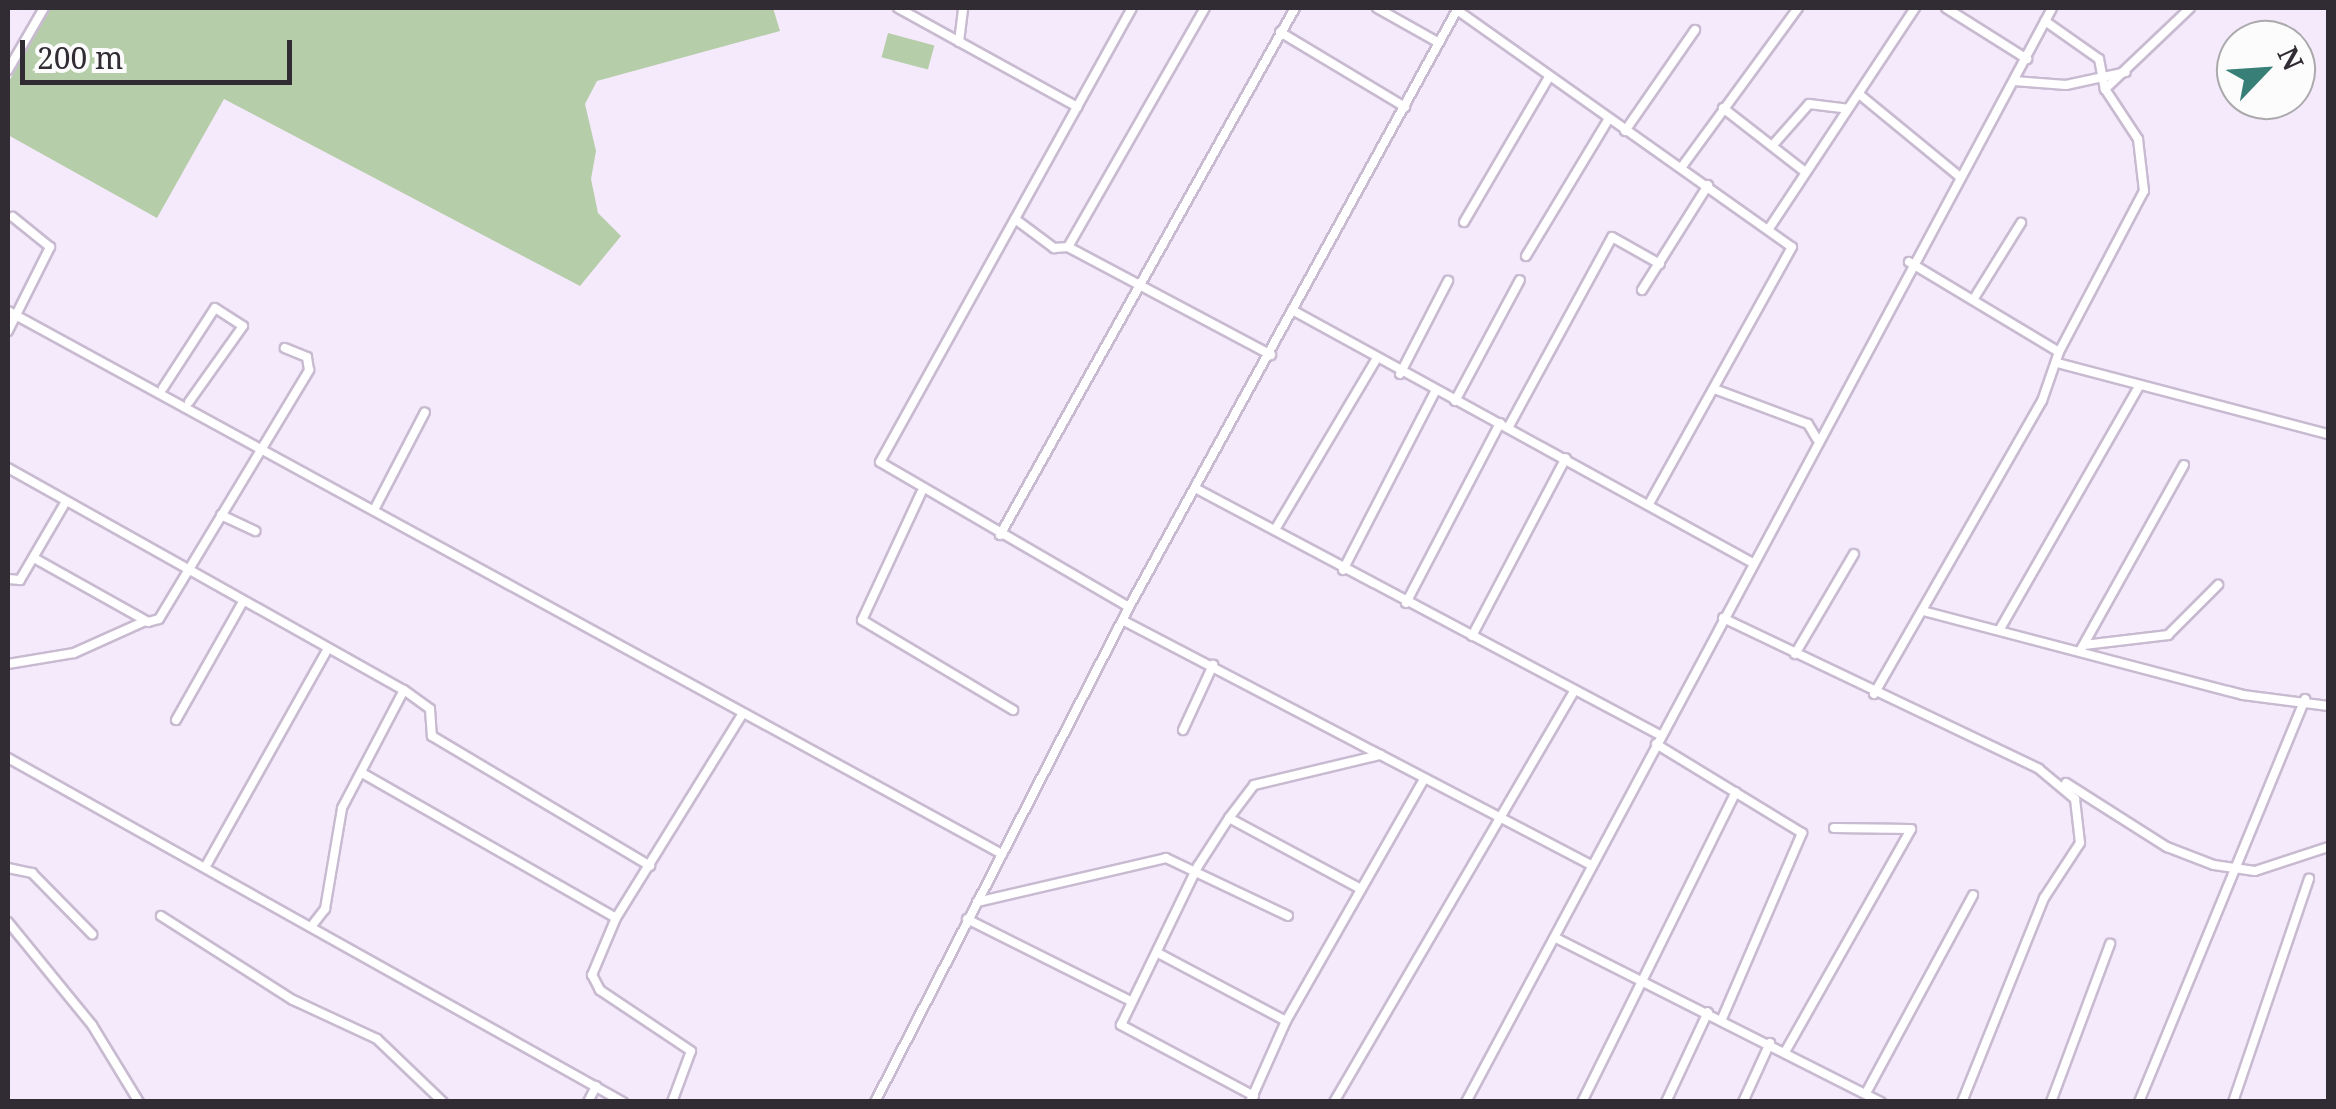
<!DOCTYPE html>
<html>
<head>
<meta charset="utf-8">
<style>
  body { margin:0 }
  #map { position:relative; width:2336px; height:1109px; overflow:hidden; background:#f5eafc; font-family:"Noto Serif",serif }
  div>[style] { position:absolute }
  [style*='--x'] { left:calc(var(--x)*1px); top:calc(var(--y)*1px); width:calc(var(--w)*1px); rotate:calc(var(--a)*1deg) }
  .green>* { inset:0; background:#b5cda8; transform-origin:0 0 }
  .roads { filter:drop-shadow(2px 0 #c8bad0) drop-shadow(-2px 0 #c8bad0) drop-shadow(0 2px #c8bad0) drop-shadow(0 -2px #c8bad0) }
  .street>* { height:8px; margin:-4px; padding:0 4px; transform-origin:4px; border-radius:4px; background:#fff }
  span { translate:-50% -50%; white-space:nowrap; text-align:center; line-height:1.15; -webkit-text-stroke:8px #fcfcfc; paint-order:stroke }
  .frame { position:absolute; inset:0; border:10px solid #312c34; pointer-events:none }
  .north { position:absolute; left:2216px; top:20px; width:100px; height:100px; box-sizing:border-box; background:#fcfcfc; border:2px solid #aba9ac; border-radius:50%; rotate:65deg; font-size:28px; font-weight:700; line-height:40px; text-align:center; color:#312c34 }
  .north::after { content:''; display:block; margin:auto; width:35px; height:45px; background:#387f77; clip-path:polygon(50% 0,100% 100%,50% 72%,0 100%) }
  .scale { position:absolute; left:20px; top:40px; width:272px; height:45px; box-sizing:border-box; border:5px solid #312c34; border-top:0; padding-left:12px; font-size:30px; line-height:35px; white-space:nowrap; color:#312c34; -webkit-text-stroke:8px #fcfcfc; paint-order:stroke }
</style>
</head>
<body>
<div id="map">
  <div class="green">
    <div style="clip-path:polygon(51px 8px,773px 8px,780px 31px,597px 81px,585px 104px,596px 151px,591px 179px,598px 213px,621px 236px,580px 286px,224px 99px,157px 218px,8px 135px,8px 83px)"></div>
    <div style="left:888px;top:33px;width:48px;height:25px;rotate:15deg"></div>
  </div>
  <div class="roads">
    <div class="street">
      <div style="--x:898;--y:8;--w:205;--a:28.9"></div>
      <div style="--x:1377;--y:8;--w:71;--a:29.4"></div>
      <div style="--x:1946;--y:8;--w:96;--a:32.2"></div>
      <div style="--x:1457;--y:10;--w:410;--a:35.3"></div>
      <div style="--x:1792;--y:247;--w:292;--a:119.1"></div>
      <div style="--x:2045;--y:21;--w:66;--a:35.1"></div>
      <div style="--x:2099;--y:59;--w:31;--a:79"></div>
      <div style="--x:1280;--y:32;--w:146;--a:31"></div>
      <div style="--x:959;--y:42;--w:34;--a:-83"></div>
      <div style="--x:8;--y:70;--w:72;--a:-59.9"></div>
      <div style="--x:2014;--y:81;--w:52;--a:4.4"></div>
      <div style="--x:2066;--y:85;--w:61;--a:-12.2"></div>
      <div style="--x:1859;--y:94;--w:131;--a:39.4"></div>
      <div style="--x:1723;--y:108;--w:103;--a:37.9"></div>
      <div style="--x:1625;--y:131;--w:123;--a:-55.3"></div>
      <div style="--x:1772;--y:146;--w:56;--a:-48.6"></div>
      <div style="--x:1809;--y:104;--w:39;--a:7"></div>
      <div style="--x:1681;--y:168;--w:198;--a:-53.8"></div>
      <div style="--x:1015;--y:219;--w:49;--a:36.6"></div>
      <div style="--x:1054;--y:248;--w:14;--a:-4"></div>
      <div style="--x:1068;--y:247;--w:230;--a:28"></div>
      <div style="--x:1464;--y:222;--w:166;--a:-59.6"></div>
      <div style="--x:1770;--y:227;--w:263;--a:-56.5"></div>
      <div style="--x:1068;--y:247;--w:275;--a:-60.2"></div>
      <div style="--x:1526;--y:256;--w:159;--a:-58.9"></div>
      <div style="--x:1642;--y:290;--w:124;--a:-57.8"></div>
      <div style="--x:1973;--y:300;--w:91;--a:-58.1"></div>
      <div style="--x:8;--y:311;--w:1133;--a:28.65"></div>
      <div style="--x:1294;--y:311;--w:524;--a:28.77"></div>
      <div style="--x:8;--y:331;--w:94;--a:-63.4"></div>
      <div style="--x:50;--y:247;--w:48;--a:-141"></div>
      <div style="--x:2059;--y:352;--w:182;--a:-62.2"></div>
      <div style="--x:2144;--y:191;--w:52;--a:-96.6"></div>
      <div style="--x:2138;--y:139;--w:60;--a:-123.4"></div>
      <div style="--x:2105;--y:89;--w:117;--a:-43.6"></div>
      <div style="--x:2057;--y:363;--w:280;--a:14.7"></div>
      <div style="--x:1400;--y:374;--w:105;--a:-62.7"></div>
      <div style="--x:163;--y:388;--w:95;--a:-57"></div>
      <div style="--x:215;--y:308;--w:33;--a:33"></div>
      <div style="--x:243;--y:326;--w:93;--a:125.4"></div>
      <div style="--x:1717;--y:390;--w:97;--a:20.5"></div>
      <div style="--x:1808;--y:424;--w:17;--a:59"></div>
      <div style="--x:1455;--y:401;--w:137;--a:-61.8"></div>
      <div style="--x:1508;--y:428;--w:217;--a:-61.4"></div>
      <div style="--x:1612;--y:237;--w:55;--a:29.4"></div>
      <div style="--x:8;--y:468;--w:454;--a:29.3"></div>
      <div style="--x:404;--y:690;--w:32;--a:36"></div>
      <div style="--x:430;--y:709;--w:27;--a:86"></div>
      <div style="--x:432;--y:736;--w:254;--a:30.8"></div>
      <div style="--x:1195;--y:488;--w:527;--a:27.98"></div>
      <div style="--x:921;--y:493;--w:140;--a:114.9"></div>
      <div style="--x:862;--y:620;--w:176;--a:30.8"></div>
      <div style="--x:374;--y:510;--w:110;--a:-62.5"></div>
      <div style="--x:221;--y:515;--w:38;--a:25"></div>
      <div style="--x:1276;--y:528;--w:194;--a:-59.3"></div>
      <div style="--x:1000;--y:535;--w:604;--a:-60.76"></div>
      <div style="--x:34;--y:558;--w:131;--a:29.3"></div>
      <div style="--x:148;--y:622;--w:11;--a:-15"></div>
      <div style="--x:159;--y:619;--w:291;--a:-58.9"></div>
      <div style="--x:309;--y:370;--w:13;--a:-99"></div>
      <div style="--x:307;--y:357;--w:24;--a:-158"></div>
      <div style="--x:1343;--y:570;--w:200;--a:-62.7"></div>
      <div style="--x:8;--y:579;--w:12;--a:5"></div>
      <div style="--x:20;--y:580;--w:89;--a:-59.7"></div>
      <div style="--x:1406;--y:603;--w:203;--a:-62.4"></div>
      <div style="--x:1129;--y:607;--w:288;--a:-149.8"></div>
      <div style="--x:880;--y:462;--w:519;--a:-60.97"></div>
      <div style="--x:1923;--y:611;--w:331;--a:14.7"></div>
      <div style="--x:2243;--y:695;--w:86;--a:7.4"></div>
      <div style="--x:1723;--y:618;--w:350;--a:25.5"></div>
      <div style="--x:2039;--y:769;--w:47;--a:39.8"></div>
      <div style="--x:2075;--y:799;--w:44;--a:83.5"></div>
      <div style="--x:2080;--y:843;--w:66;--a:123.2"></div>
      <div style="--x:2044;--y:898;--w:220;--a:111.9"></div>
      <div style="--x:1124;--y:621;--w:527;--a:27.59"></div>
      <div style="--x:2000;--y:629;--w:281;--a:-60.2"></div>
      <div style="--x:1472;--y:636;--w:201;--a:-62.2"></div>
      <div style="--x:2084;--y:645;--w:85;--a:-6.8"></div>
      <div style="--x:2168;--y:635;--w:71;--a:-45"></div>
      <div style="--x:2080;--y:651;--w:213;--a:-60.8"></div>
      <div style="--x:1795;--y:654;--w:116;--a:-59.5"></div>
      <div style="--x:8;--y:664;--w:67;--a:-9.5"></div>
      <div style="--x:74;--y:653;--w:76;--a:-24.2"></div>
      <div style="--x:1874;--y:694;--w:338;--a:-60.2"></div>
      <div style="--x:2042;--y:401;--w:52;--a:-70.9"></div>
      <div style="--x:2059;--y:352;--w:175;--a:-149"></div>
      <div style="--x:176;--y:720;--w:132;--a:-60.5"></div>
      <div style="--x:1183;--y:730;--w:72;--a:-65.2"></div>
      <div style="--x:1656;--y:744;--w:171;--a:31.4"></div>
      <div style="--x:1802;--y:833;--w:202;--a:113.3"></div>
      <div style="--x:8;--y:758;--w:705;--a:29.22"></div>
      <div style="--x:362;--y:773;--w:292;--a:29.7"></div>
      <div style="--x:2066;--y:783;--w:120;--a:32.4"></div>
      <div style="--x:2167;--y:847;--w:50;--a:21"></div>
      <div style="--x:2214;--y:865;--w:41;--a:8.3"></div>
      <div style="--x:2255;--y:871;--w:77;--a:-18.2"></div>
      <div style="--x:1229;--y:818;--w:41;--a:-52.9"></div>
      <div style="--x:1254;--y:785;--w:130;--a:-13.4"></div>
      <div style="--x:207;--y:864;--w:243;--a:-60.7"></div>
      <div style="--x:8;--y:868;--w:25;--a:12"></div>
      <div style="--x:32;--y:873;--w:86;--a:45.5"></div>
      <div style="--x:977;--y:902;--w:194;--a:-13.1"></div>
      <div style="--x:1166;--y:858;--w:135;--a:25.4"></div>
      <div style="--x:161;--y:916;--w:156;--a:32.5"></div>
      <div style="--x:293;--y:1000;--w:93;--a:24.9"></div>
      <div style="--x:377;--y:1039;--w:91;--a:43.7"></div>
      <div style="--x:967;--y:919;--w:183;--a:26.6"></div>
      <div style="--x:8;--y:922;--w:133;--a:50.8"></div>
      <div style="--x:92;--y:1025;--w:90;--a:58.6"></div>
      <div style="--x:314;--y:923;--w:18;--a:-52"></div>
      <div style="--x:325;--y:909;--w:102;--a:-80.4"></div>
      <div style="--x:342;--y:808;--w:133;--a:-62.3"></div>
      <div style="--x:1556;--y:938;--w:364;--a:26.8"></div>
      <div style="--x:1158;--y:953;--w:145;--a:28"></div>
      <div style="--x:1286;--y:1021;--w:89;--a:114"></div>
      <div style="--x:1286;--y:1021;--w:279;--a:-60.3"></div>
      <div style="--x:1785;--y:1052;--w:256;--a:-60.5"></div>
      <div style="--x:1911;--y:829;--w:77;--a:-179.3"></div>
      <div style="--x:1866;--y:1093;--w:225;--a:-61.6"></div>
      <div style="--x:1254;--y:1096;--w:151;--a:-151.9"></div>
      <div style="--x:1121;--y:1025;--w:177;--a:-64.2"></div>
      <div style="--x:1198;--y:866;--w:57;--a:-57.1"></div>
      <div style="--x:1229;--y:818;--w:150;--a:28.3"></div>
      <div style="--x:588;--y:1102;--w:18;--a:-63"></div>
      <div style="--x:672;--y:1102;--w:54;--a:-69.6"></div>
      <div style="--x:691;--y:1051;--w:110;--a:-146.2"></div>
      <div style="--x:600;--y:990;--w:17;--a:-118"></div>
      <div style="--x:592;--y:975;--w:62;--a:-67.2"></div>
      <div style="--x:616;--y:918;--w:239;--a:-58.2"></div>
      <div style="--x:875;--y:1102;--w:556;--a:-62.84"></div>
      <div style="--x:1129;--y:607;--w:683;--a:-61.22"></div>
      <div style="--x:1334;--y:1102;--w:474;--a:-59.7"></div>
      <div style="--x:1466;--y:1102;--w:1241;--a:-61.82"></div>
      <div style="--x:1582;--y:1102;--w:346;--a:-63.6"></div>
      <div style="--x:1666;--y:1102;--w:99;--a:-65"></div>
      <div style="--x:1743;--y:1102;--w:65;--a:-65.4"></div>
      <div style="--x:2051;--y:1102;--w:169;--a:-69.5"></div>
      <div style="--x:2139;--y:1102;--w:436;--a:-67.6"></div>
      <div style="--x:2233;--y:1102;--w:236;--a:-71.2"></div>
    </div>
  </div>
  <div class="frame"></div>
  <div class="north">N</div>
  <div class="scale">200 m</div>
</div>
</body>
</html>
